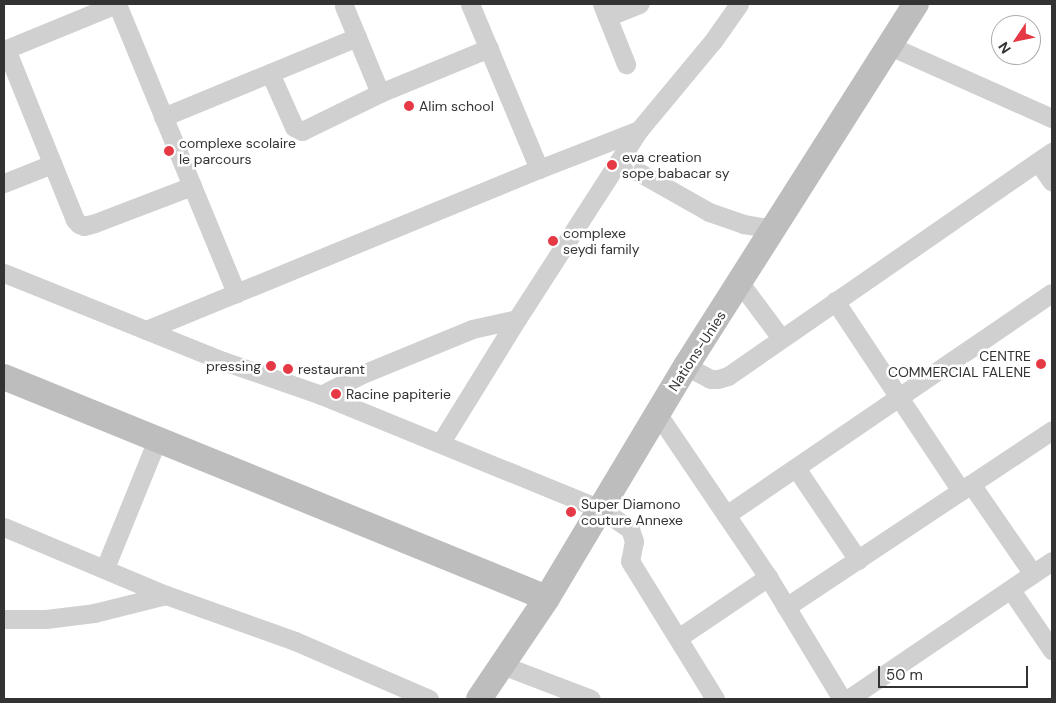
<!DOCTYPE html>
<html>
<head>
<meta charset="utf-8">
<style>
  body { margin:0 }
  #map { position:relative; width:1056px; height:703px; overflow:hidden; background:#fff; font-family:"DM Sans",sans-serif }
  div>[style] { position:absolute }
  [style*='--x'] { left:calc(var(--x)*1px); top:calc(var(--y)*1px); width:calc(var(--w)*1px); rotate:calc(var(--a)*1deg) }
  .street>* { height:19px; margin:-9.5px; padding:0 9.5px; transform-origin:9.5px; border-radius:9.5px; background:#d0d0d0 }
  .secondary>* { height:26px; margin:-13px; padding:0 13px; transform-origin:13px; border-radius:13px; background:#bdbdbd }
  .dots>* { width:14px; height:14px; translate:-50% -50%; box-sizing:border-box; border:2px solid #fff; border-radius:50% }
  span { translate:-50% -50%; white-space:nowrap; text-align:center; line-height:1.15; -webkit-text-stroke:5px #fff; paint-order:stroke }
  .poi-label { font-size:14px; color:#333 }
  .left { translate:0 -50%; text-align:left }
  .right { translate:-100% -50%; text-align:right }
  .street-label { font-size:14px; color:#333 }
  .frame { position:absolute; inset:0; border:5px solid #333; pointer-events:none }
  .north { position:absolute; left:991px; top:15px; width:50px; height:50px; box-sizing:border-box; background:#fff; border:1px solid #adadad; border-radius:50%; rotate:236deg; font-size:14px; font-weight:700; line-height:20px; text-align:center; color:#333 }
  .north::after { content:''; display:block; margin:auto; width:18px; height:22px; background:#e63946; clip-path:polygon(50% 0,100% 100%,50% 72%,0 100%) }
  .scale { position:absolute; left:878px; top:666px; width:150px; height:22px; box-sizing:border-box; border:2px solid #333; border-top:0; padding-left:6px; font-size:15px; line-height:18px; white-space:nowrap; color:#333; -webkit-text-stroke:4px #fff; paint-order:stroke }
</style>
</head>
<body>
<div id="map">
  <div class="street">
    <div style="--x:117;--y:4;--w:313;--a:67.6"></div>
    <div style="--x:470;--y:4;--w:179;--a:67.3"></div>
    <div style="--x:602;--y:4;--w:65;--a:68.2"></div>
    <div style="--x:344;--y:6;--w:94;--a:67.5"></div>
    <div style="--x:607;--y:17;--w:35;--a:-22"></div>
    <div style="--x:890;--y:46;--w:177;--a:24"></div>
    <div style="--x:6;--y:49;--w:184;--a:68"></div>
    <div style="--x:75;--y:220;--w:6;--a:45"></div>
    <div style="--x:79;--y:224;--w:5;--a:22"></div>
    <div style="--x:84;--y:226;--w:11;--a:-15"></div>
    <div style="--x:95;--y:223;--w:104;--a:-20.9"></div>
    <div style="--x:4;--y:50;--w:121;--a:-22.3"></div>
    <div style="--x:270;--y:73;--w:59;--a:66"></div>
    <div style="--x:294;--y:127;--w:9;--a:27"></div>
    <div style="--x:302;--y:131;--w:87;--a:-26"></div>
    <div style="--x:380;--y:93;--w:118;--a:-22.4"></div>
    <div style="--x:163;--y:117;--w:210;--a:-22.4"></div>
    <div style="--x:619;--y:161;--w:103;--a:29.5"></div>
    <div style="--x:709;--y:212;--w:36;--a:19"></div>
    <div style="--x:743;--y:224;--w:31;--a:9"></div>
    <div style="--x:1038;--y:162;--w:24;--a:55"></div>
    <div style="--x:4;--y:183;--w:52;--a:-21.6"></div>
    <div style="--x:4;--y:273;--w:236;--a:21.9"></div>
    <div style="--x:223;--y:361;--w:104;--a:19.1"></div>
    <div style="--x:321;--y:395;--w:302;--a:22.2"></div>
    <div style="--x:601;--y:509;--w:35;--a:35"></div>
    <div style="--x:630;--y:529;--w:13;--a:72"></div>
    <div style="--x:634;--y:541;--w:20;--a:101"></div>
    <div style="--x:630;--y:561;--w:6;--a:59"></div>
    <div style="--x:633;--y:566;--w:156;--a:58.3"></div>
    <div style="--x:740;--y:283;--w:69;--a:53.3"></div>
    <div style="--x:835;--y:301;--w:228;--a:56.4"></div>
    <div style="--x:146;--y:330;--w:425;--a:-22.3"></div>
    <div style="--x:539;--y:169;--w:107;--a:-21.3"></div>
    <div style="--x:639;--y:130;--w:116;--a:-50.3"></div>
    <div style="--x:713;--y:41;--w:45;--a:-54.9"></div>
    <div style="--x:686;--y:366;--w:27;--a:28"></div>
    <div style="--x:710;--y:379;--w:8;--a:0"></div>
    <div style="--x:718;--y:379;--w:10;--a:-17"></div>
    <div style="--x:728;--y:376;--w:394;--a:-34.7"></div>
    <div style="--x:321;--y:395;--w:44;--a:-27.1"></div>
    <div style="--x:360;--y:375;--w:121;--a:-22.3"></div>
    <div style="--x:472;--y:329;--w:46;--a:-12.5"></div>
    <div style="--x:657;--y:413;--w:198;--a:55.9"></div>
    <div style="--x:768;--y:577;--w:143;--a:58.8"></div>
    <div style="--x:441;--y:442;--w:145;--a:-58.3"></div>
    <div style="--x:517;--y:319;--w:225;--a:-57.2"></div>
    <div style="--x:796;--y:468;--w:111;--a:56"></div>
    <div style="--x:971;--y:484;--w:109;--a:55.4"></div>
    <div style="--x:726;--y:515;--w:394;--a:-34.3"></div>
    <div style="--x:4;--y:527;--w:176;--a:22.8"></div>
    <div style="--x:166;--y:595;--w:137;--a:19.6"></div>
    <div style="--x:295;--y:641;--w:146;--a:23.4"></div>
    <div style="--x:105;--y:568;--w:138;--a:-67.9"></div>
    <div style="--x:1011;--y:590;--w:73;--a:55.7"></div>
    <div style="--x:786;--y:607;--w:320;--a:-33.6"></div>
    <div style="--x:4;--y:619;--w:42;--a:0"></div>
    <div style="--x:46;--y:619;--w:48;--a:-7.1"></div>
    <div style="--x:94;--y:613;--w:74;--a:-14"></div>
    <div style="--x:678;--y:638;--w:109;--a:-34.1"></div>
    <div style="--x:502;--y:665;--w:95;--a:20.9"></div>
    <div style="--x:848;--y:699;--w:246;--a:-34.1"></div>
  </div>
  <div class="secondary">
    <div style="--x:4;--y:377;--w:586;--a:22.15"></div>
    <div style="--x:479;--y:699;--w:122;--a:-56"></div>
    <div style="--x:547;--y:598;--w:270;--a:-59.1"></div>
    <div style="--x:686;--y:366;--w:429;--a:-57.6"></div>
  </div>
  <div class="dots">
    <div style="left:409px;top:106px;background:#e63946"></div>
    <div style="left:169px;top:151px;background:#e63946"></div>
    <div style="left:612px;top:165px;background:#e63946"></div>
    <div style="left:553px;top:241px;background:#e63946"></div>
    <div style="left:1041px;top:364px;background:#e63946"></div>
    <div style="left:271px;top:366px;background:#e63946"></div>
    <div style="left:288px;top:369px;background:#e63946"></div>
    <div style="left:336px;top:394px;background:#e63946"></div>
    <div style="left:571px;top:512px;background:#e63946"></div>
  </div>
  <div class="poi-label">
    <span class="left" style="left:419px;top:106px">Alim school</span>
    <span class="left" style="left:179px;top:151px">complexe scolaire<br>le parcours</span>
    <span class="left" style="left:622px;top:165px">eva creation<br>sope babacar sy</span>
    <span class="left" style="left:563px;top:241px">complexe<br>seydi family</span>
    <span class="right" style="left:1031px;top:364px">CENTRE<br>COMMERCIAL FALENE</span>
    <span class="right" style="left:261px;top:366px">pressing</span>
    <span class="left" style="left:298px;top:369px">restaurant</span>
    <span class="left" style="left:346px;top:394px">Racine papiterie</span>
    <span class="left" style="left:581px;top:512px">Super Diamono<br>couture Annexe</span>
  </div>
  <div class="street-label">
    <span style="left:697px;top:351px;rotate:-57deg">Nations-Unies</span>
  </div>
  <div class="frame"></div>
  <div class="north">N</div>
  <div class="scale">50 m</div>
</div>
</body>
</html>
